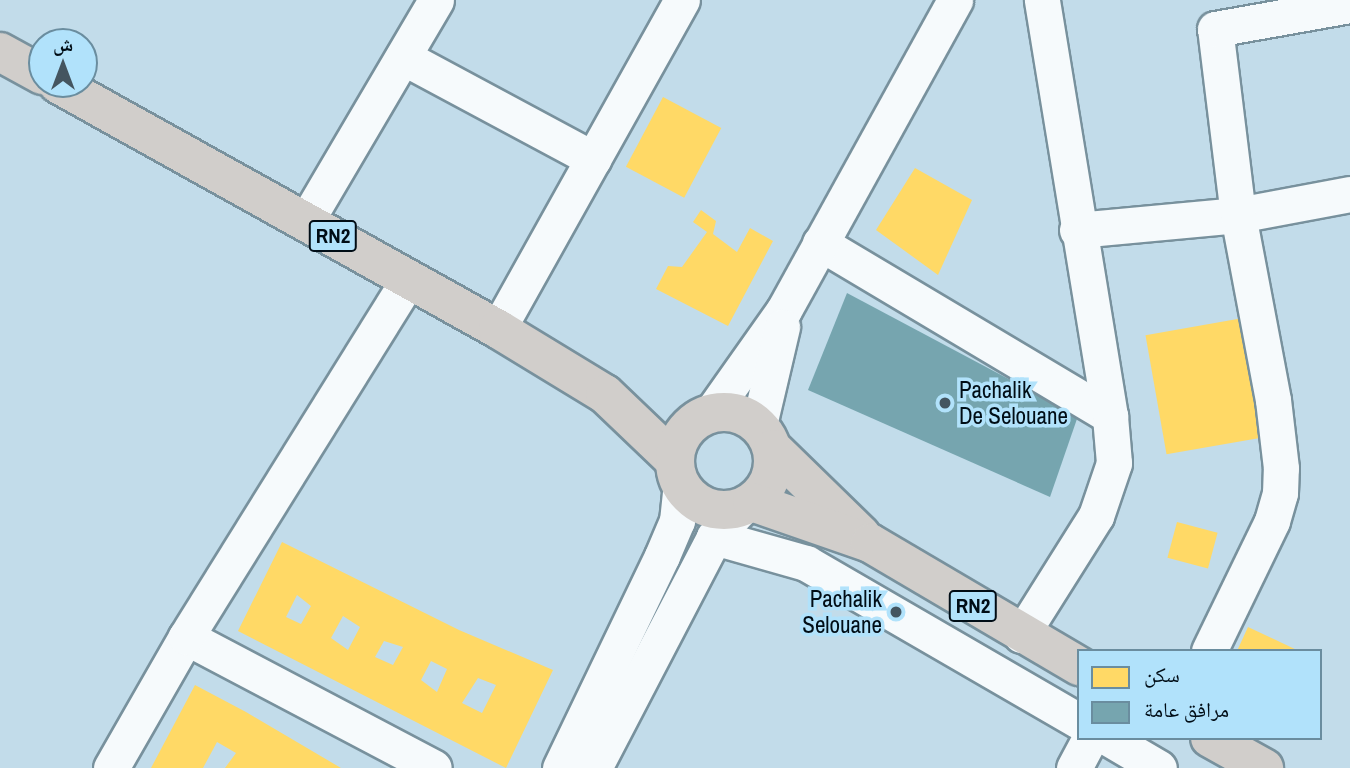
<!DOCTYPE html>
<html>
<head>
<meta charset="utf-8">
<style>
  body { margin:0 }
  #map { position:relative; width:1350px; height:768px; overflow:hidden; background:#c2dcea; font-family:"Archivo Narrow","Noto Naskh Arabic",sans-serif }
  div>[style] { position:absolute }
  [style*='--x'] { left:calc(var(--x)*1px); top:calc(var(--y)*1px); width:calc(var(--w)*1px); rotate:calc(var(--a)*1deg) }
  .homes>* { inset:0; background:#ffd966; transform-origin:0 0 }
  .public>* { inset:0; background:#76a5af }
  .roads { filter:drop-shadow(2px 0 #78919d) drop-shadow(-2px 0 #78919d) drop-shadow(0 2px #78919d) drop-shadow(0 -2px #78919d) }
  .minor>* { height:35px; margin:-17.5px; padding:0 17.5px; transform-origin:17.5px; border-radius:17.5px; background:#f6fafc }
  .highway>* { height:38px; margin:-19px; padding:0 19px; transform-origin:19px; border-radius:19px; background:#d1cecb }
  .highway>.ring { margin:-19px; padding:0; box-sizing:content-box; background:none; border:38px solid #d1cecb; border-radius:50% }
  .dots>* { width:19px; height:19px; translate:-50% -50%; box-sizing:border-box; border:4px solid #b1e2fb; border-radius:50% }
  span { translate:-50% -50%; white-space:nowrap; text-align:center; line-height:1.15; -webkit-text-stroke:7px #b1e2fb; paint-order:stroke }
  .shield-label span { padding:2px 5px; background:#b1e2fb; border:2px solid; border-radius:5px; -webkit-text-stroke-width:0 }
  .shield-label { font-size:21px; color:#000d16; font-weight:700 }
  .poi-label { font-size:23px; color:#000d16 }
  .left { translate:0 -50%; text-align:left }
  .right { translate:-100% -50%; text-align:right }
  .legend { position:absolute; left:1077px; top:649px; width:245px; height:91px; box-sizing:border-box; background:#b1e2fb; border:2px solid #6a8d9f; margin:0; padding:9px 12px; list-style:none; font-size:21px; color:#000d16 }
  .legend li { display:flex; align-items:center; gap:14px; height:35px }
  .legend b { width:35px; border:2px solid #6a8d9f }
  .north { position:absolute; left:28px; top:28px; width:70px; height:70px; box-sizing:border-box; background:#b1e2fb; border:2px solid #6a8d9f; border-radius:50%; rotate:0deg; font-size:19px; font-weight:700; line-height:28px; text-align:center; color:#000d16 }
  .north::after { content:''; display:block; margin:auto; width:24px; height:32px; background:#445560; clip-path:polygon(50% 0,100% 100%,50% 72%,0 100%) }
</style>
</head>
<body>
<div id="map">
  <div class="homes">
    <div style="left:663px;top:97px;width:66px;height:79px;rotate:28deg"></div>
    <div style="clip-path:polygon(915px 168px,972px 200px,938px 275px,876px 230px)"></div>
    <div style="clip-path:polygon(701px 210px,716px 221px,713px 234px,737px 252px,750px 228px,773px 241px,728px 326px,656px 289px,668px 266px,682px 267px,707px 232px,693px 222px)"></div>
    <div style="left:1243px;top:318px;width:121px;height:99px;rotate:80deg"></div>
    <div style="left:1177px;top:522px;width:42px;height:37px;rotate:15deg"></div>
    <div style="clip-path:polygon(evenodd,282px 542px,459px 630px,553px 670px,506px 768px,238px 631px,282px 542px,297px 595px,311px 606px,301px 624px,286px 617px,297px 595px,282px 542px,343px 616px,360px 627px,348px 650px,331px 638px,343px 616px,282px 542px,384px 641px,403px 647px,393px 665px,375px 657px,384px 641px,282px 542px,431px 661px,447px 669px,437px 692px,421px 680px,431px 661px,282px 542px,478px 678px,496px 685px,482px 713px,462px 703px,478px 678px)"></div>
    <div style="clip-path:polygon(1248px 627px,1299px 651px,1237px 651px)"></div>
    <div style="clip-path:polygon(195px 685px,246px 712px,341px 768px,225px 768px,236px 753px,217px 742px,203px 768px,151px 768px)"></div>
  </div>
  <div class="public">
    <div style="clip-path:polygon(847px 293px,1078px 416px,1050px 497px,808px 390px)"></div>
  </div>
  <div class="roads">
    <div class="minor">
      <div style="--x:403;--y:57;--w:216;--a:28.2"></div>
      <div style="--x:306;--y:221;--w:256;--a:-59.5"></div>
      <div style="--x:1077;--y:230;--w:162;--a:-5.3"></div>
      <div style="--x:1238;--y:215;--w:114;--a:-10.6"></div>
      <div style="--x:820;--y:243;--w:338;--a:30.8"></div>
      <div style="--x:498;--y:329;--w:377;--a:-60.8"></div>
      <div style="--x:711;--y:413;--w:126;--a:-54.7"></div>
      <div style="--x:784;--y:310;--w:354;--a:-61.1"></div>
      <div style="--x:759;--y:425;--w:101;--a:-76.8"></div>
      <div style="--x:714;--y:537;--w:96;--a:15.8"></div>
      <div style="--x:806;--y:563;--w:315;--a:30.1"></div>
      <div style="--x:1021;--y:635;--w:141;--a:-57.8"></div>
      <div style="--x:1096;--y:516;--w:56;--a:-71.2"></div>
      <div style="--x:1114;--y:463;--w:47;--a:-94.9"></div>
      <div style="--x:1110;--y:416;--w:422;--a:-99.3"></div>
      <div style="--x:186;--y:637;--w:280;--a:27.8"></div>
      <div style="--x:1209;--y:651;--w:144;--a:-64.1"></div>
      <div style="--x:1272;--y:521;--w:29;--a:-74"></div>
      <div style="--x:1280;--y:493;--w:25;--a:-88"></div>
      <div style="--x:1281;--y:468;--w:68;--a:-96.7"></div>
      <div style="--x:1273;--y:400;--w:188;--a:-100.7"></div>
      <div style="--x:1238;--y:215;--w:187;--a:-97"></div>
      <div style="--x:1215;--y:29;--w:137;--a:-10.1"></div>
      <div style="--x:1108;--y:738;--w:59;--a:30.5"></div>
      <div style="--x:111;--y:768;--w:151;--a:-60.2"></div>
      <div style="--x:186;--y:637;--w:420;--a:-58.1"></div>
      <div style="--x:560;--y:768;--w:235;--a:-64.3"></div>
      <div style="--x:662;--y:556;--w:38;--a:-67"></div>
      <div style="--x:677;--y:521;--w:37;--a:-84"></div>
      <div style="--x:594;--y:768;--w:260;--a:-62.5"></div>
      <div style="--x:714;--y:537;--w:40;--a:-47"></div>
      <div style="--x:1074;--y:768;--w:34;--a:-62"></div>
    </div>
    <div class="highway">
      <div style="--x:0;--y:52;--w:48;--a:28.7"></div>
      <div style="--x:58;--y:84;--w:504;--a:29.11"></div>
      <div style="--x:498;--y:329;--w:125;--a:31.3"></div>
      <div style="--x:605;--y:394;--w:97;--a:43.7"></div>
      <div class="ring" style="left:675px;top:412px;width:60px;height:60px"></div>
      <div style="--x:773;--y:449;--w:123;--a:44.3"></div>
      <div style="--x:752;--y:502;--w:125;--a:19.2"></div>
      <div style="--x:870;--y:543;--w:243;--a:30.5"></div>
      <div style="--x:1210;--y:738;--w:62;--a:29.1"></div>
    </div>
  </div>
  <div class="dots">
    <div style="left:945px;top:403px;background:#445560"></div>
    <div style="left:896px;top:612px;background:#445560"></div>
  </div>
  <div class="shield-label">
    <span style="left:333px;top:236px">RN2</span>
    <span style="left:973px;top:606px">RN2</span>
  </div>
  <div class="poi-label">
    <span class="left" style="left:959px;top:403px">Pachalik<br>De Selouane</span>
    <span class="right" style="left:882px;top:612px">Pachalik<br>Selouane</span>
  </div>
  <ul class="legend">
  <li><b style="height:19px;background:#ffd966"></b>سكن</li>
  <li><b style="height:19px;background:#76a5af"></b>مرافق عامة</li>
  </ul>
  <div class="north">ش</div>
</div>
</body>
</html>
